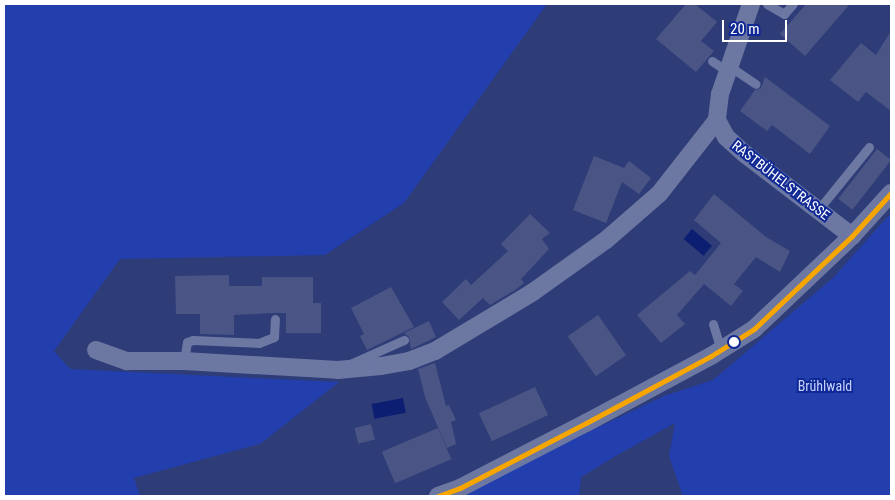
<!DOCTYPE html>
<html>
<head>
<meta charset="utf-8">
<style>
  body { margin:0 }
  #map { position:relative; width:895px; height:500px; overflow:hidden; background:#2e3c77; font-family:"Roboto Condensed",sans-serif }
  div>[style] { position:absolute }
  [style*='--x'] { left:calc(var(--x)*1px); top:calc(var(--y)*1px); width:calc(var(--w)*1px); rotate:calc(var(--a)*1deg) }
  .green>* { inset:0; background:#233ead }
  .water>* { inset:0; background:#0c1e72; transform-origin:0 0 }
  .building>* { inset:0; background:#4a5585; transform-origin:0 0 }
  .lane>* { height:9px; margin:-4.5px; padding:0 4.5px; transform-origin:4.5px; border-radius:4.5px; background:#6c77a2 }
  .street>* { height:18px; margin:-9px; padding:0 9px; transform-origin:9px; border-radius:9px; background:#6c77a2 }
  .bus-1>* { height:5px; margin:-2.5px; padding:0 2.5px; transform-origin:2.5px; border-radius:2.5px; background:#f7a600 }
  .dots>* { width:14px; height:14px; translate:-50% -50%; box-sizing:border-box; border:2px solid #0f2896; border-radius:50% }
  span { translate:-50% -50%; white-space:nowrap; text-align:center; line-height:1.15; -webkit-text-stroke:4px #0f2896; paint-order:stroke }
  .street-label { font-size:14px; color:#fff }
  .park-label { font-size:14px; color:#c6d2fe }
  .frame { position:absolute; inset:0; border:5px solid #fff; pointer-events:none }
  .scale { position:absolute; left:722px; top:20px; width:65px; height:22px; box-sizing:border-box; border:2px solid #fff; border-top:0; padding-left:6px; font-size:15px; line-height:18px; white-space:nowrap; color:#fff; -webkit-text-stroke:4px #0f2896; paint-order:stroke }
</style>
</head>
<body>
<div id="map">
  <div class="green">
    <div style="clip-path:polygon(4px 4px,547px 4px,404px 203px,325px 255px,120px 259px,54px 351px,70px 369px,339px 382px,260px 444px,134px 478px,140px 496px,4px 496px)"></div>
    <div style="clip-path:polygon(891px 213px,891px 496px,683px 496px,669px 456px,675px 423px,614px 457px,581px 477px,579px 496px,453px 496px,664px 396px,713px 380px,833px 278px)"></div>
  </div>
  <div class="water">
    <div style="left:692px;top:229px;width:26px;height:13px;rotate:40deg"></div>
    <div style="left:403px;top:398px;width:15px;height:32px;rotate:79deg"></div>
  </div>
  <div class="building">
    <div style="clip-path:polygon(686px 4px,695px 4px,717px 22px,701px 41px,714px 51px,696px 72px,656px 39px)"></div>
    <div style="clip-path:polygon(806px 4px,850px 4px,805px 56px,780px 34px)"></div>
    <div style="clip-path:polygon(891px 31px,891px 111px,866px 92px,858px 102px,830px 80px,861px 43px,876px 55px)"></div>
    <div style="clip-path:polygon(765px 77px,830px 126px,810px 154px,772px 125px,767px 131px,740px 111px,755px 90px,761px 88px)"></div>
    <div style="left:877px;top:149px;width:18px;height:63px;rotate:38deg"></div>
    <div style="clip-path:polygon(594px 156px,624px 168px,629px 161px,651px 178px,639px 194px,622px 182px,606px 223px,573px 210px)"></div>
    <div style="clip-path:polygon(714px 194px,766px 237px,790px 251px,780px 272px,756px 257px,734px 284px,743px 291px,731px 306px,704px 284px,677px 315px,685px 324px,661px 343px,637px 315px,690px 271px,695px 275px,721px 243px,694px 220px)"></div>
    <div style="clip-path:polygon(530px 214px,550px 233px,542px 239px,549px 249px,521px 279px,524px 283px,515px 290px,490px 305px,483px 298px,459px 320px,442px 302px,466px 279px,471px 285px,508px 251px,501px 244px)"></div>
    <div style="clip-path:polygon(229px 275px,229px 286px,262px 286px,262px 277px,313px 277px,313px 303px,321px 303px,321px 333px,286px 333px,286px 313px,275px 313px,234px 315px,234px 335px,200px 334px,200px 314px,176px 314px,175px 276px)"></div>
    <div style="clip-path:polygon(391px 287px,414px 327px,367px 350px,360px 336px,364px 334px,351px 308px)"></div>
    <div style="left:598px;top:315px;width:49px;height:37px;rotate:55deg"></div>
    <div style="clip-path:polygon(429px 321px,436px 337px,411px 349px,409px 337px,404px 333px)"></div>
    <div style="clip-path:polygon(435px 363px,446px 406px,449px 405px,456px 420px,451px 422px,456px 444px,447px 448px,425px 397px,418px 369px)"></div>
    <div style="left:535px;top:387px;width:31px;height:62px;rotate:65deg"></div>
    <div style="left:371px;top:424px;width:16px;height:17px;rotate:76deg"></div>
    <div style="left:438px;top:428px;width:34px;height:61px;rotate:67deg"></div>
  </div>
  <div class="lane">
    <div style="--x:767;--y:4;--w:20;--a:30"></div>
    <div style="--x:784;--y:14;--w:13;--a:-48"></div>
    <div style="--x:712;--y:61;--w:18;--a:34"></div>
    <div style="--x:729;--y:66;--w:32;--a:34"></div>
    <div style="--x:818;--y:210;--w:81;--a:-51"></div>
    <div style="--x:713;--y:324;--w:27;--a:73"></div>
    <div style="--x:184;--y:361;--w:19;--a:-81"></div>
    <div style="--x:187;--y:342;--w:6;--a:-18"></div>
    <div style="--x:193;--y:340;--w:66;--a:2.6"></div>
    <div style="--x:259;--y:343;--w:16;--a:-22"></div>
    <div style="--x:274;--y:337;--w:18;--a:-87"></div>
    <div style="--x:352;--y:363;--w:57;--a:-23.9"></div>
  </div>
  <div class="street">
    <div style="--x:751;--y:4;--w:95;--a:109"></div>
    <div style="--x:720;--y:94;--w:26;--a:97"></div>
    <div style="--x:717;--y:120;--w:19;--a:62"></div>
    <div style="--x:726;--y:137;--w:25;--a:42"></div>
    <div style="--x:745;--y:154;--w:135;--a:37.5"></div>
    <div style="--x:96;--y:350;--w:33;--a:20"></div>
    <div style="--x:127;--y:361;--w:57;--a:0"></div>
    <div style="--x:184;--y:361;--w:154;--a:3.3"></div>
    <div style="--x:338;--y:370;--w:43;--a:-5.3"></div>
    <div style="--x:381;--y:366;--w:28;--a:-10"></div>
    <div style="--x:409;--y:361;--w:28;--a:-21"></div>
    <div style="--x:435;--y:351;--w:114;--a:-31"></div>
    <div style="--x:533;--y:292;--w:90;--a:-35.5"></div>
    <div style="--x:606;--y:240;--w:70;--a:-41"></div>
    <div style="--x:659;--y:194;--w:94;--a:-51.9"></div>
    <div style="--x:438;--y:496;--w:23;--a:-20"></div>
    <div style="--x:460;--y:488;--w:142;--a:-27.3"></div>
    <div style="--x:586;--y:423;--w:142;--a:-28.2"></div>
    <div style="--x:711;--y:356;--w:51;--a:-32.1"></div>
    <div style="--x:754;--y:329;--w:135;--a:-43.5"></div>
    <div style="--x:852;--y:236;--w:58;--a:-47.8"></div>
  </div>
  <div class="bus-1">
    <div style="--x:438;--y:496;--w:23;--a:-20"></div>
    <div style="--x:460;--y:488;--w:142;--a:-27.3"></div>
    <div style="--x:586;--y:423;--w:142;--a:-28.2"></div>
    <div style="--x:711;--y:356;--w:51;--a:-32.1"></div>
    <div style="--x:754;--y:329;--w:135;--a:-43.5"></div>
    <div style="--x:852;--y:236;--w:58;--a:-47.8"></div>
  </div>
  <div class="dots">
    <div style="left:734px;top:342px;background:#fff"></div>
  </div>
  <div class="street-label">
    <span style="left:781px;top:180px;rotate:38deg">RASTBÜHELSTRASSE</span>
  </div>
  <div class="park-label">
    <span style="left:825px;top:386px">Brühlwald</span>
  </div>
  <div class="frame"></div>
  <div class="scale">20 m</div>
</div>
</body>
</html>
